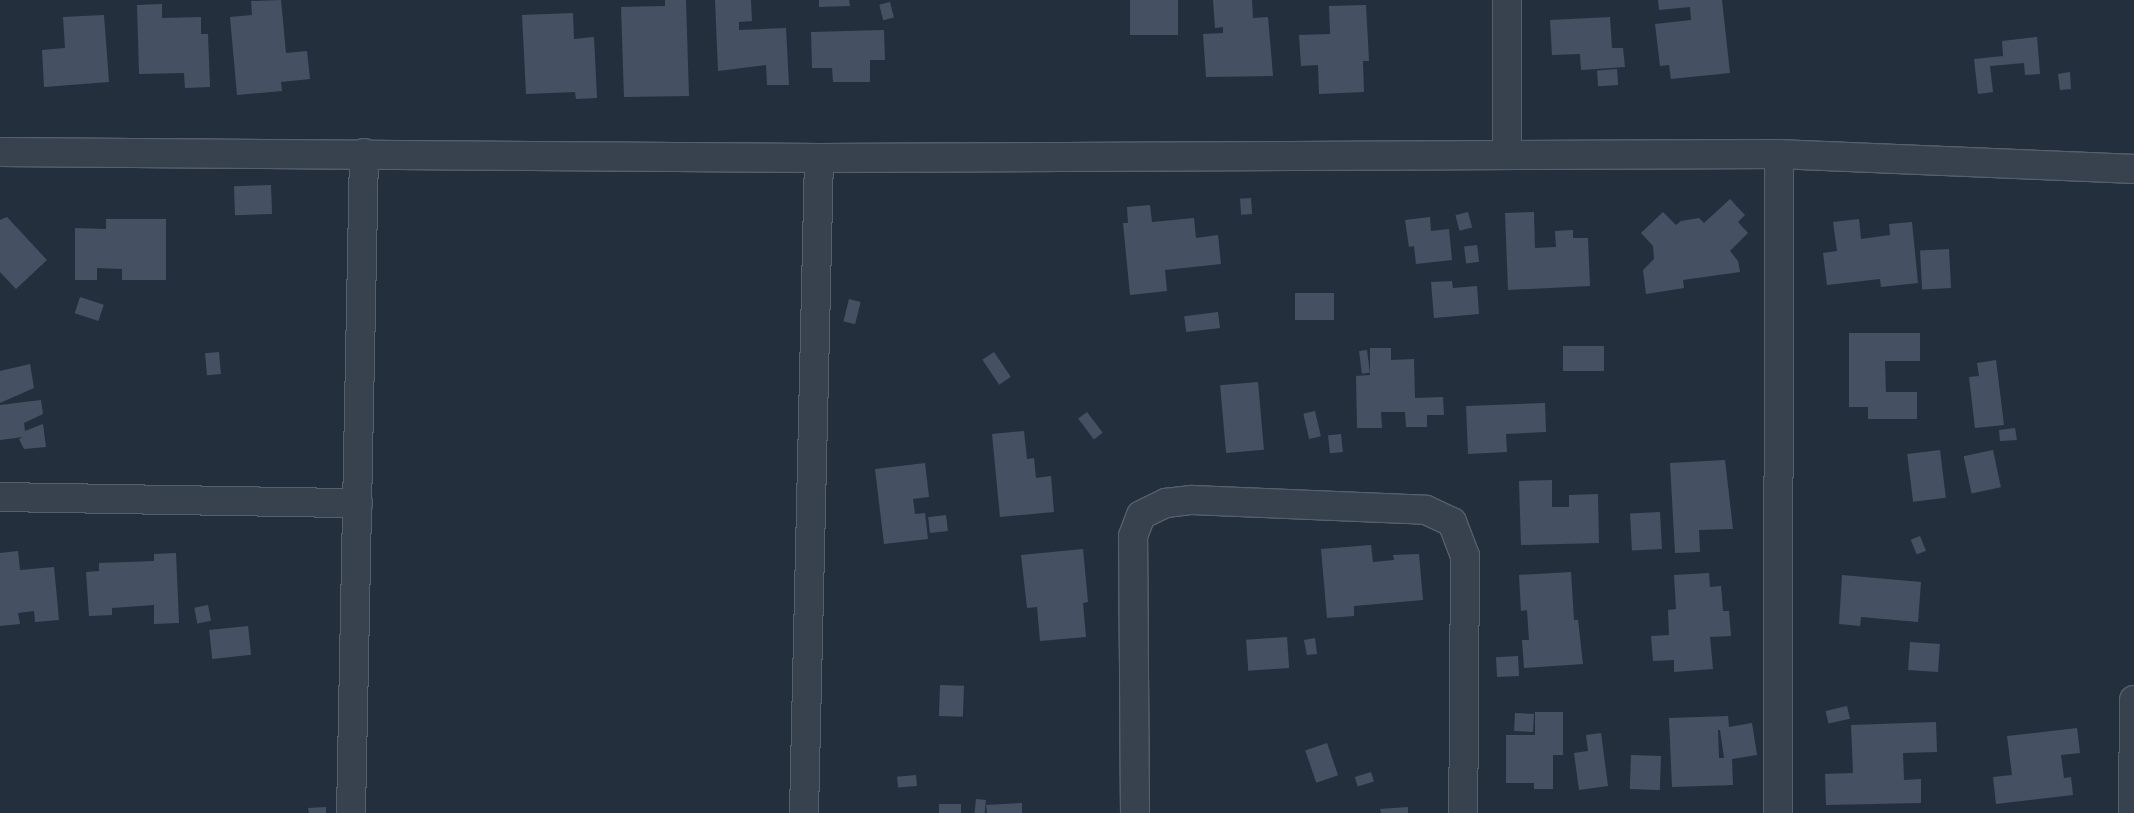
<!DOCTYPE html>
<html>
<head>
<meta charset="utf-8">
<style>
  body { margin:0 }
  #map { position:relative; width:2134px; height:813px; overflow:hidden; background:#242f3e; font-family:"Exo 2",sans-serif }
  div>[style] { position:absolute }
  [style*='--x'] { left:calc(var(--x)*1px); top:calc(var(--y)*1px); width:calc(var(--w)*1px); rotate:calc(var(--a)*1deg) }
  .building>* { inset:0; background:#455162; transform-origin:0 0 }
  .roads { filter:drop-shadow(1px 0 #565f6c) drop-shadow(-1px 0 #565f6c) drop-shadow(0 1px #565f6c) drop-shadow(0 -1px #565f6c) }
  .minor>* { height:28px; margin:-14px; padding:0 14px; transform-origin:14px; border-radius:14px; background:#38414e }
  span { translate:-50% -50%; white-space:nowrap; text-align:center; line-height:1.15; -webkit-text-stroke:4px #1d2633; paint-order:stroke }
</style>
</head>
<body>
<div id="map">
  <div class="building">
    <div style="clip-path:polygon(281px 0,286px 53px,307px 51px,310px 79px,281px 82px,282px 91px,237px 95px,230px 17px,252px 15px,251px 1px)"></div>
    <div style="clip-path:polygon(665px 0,686px 0,689px 96px,624px 97px,621px 7px,665px 6px)"></div>
    <div style="clip-path:polygon(715px 0,751px 0,752px 21px,739px 22px,739px 30px,786px 28px,789px 85px,767px 85px,766px 65px,718px 71px)"></div>
    <div style="clip-path:polygon(819px 0,849px 0,850px 6px,819px 7px)"></div>
    <div style="left:1130px;top:0;width:48px;height:35px"></div>
    <div style="clip-path:polygon(1213px 0,1252px 0,1253px 18px,1268px 17px,1273px 76px,1206px 77px,1203px 34px,1223px 33px,1223px 27px,1215px 28px)"></div>
    <div style="clip-path:polygon(1658px 0,1722px 0,1730px 73px,1671px 79px,1669px 65px,1660px 66px,1655px 24px,1691px 20px,1690px 7px,1659px 10px)"></div>
    <div style="left:890px;top:2px;width:16px;height:11px;rotate:76deg"></div>
    <div style="clip-path:polygon(162px 4px,162px 18px,201px 17px,201px 34px,208px 34px,210px 87px,185px 88px,184px 73px,139px 74px,137px 5px)"></div>
    <div style="clip-path:polygon(1366px 5px,1369px 61px,1363px 61px,1364px 92px,1319px 94px,1318px 65px,1301px 66px,1299px 35px,1330px 34px,1329px 6px)"></div>
    <div style="clip-path:polygon(573px 13px,574px 39px,594px 37px,597px 98px,576px 99px,575px 92px,526px 94px,522px 15px)"></div>
    <div style="clip-path:polygon(104px 15px,109px 82px,44px 87px,42px 50px,65px 48px,63px 17px)"></div>
    <div style="clip-path:polygon(1610px 17px,1612px 48px,1623px 48px,1625px 67px,1581px 70px,1580px 54px,1552px 55px,1550px 20px)"></div>
    <div style="clip-path:polygon(884px 30px,885px 60px,870px 60px,870px 82px,833px 82px,832px 68px,812px 68px,811px 32px)"></div>
    <div style="clip-path:polygon(2037px 37px,2040px 74px,2025px 75px,2024px 63px,1990px 66px,1993px 92px,1978px 94px,1974px 59px,2003px 56px,2002px 41px)"></div>
    <div style="left:1617px;top:69px;width:16px;height:20px;rotate:86deg"></div>
    <div style="clip-path:polygon(2070px 72px,2071px 89px,2060px 90px,2058px 74px)"></div>
    <div style="left:271px;top:185px;width:29px;height:37px;rotate:88deg"></div>
    <div style="left:1251px;top:198px;width:16px;height:11px;rotate:86deg"></div>
    <div style="clip-path:polygon(1730px 199px,1745px 215px,1738px 222px,1748px 233px,1730px 251px,1738px 261px,1740px 272px,1683px 280px,1684px 288px,1646px 294px,1643px 270px,1654px 259px,1653px 246px,1641px 233px,1663px 212px,1676px 225px,1681px 221px,1699px 218px,1704px 223px)"></div>
    <div style="clip-path:polygon(1150px 205px,1152px 222px,1194px 218px,1196px 238px,1218px 235px,1221px 264px,1165px 270px,1167px 291px,1130px 295px,1123px 223px,1128px 223px,1127px 207px)"></div>
    <div style="left:1468px;top:212px;width:16px;height:13px;rotate:75deg"></div>
    <div style="clip-path:polygon(1534px 212px,1535px 248px,1556px 247px,1555px 231px,1573px 230px,1573px 238px,1588px 238px,1590px 286px,1508px 290px,1505px 213px)"></div>
    <div style="clip-path:polygon(7px 217px,47px 260px,16px 289px,0 272px,0 220px)"></div>
    <div style="clip-path:polygon(1430px 217px,1431px 231px,1449px 229px,1452px 260px,1416px 264px,1414px 246px,1409px 247px,1405px 220px)"></div>
    <div style="clip-path:polygon(106px 219px,166px 219px,166px 280px,122px 280px,122px 269px,97px 268px,97px 280px,75px 280px,75px 228px,106px 229px)"></div>
    <div style="clip-path:polygon(1859px 219px,1861px 239px,1890px 235px,1889px 224px,1912px 222px,1918px 283px,1881px 287px,1880px 279px,1827px 285px,1823px 253px,1837px 251px,1833px 222px)"></div>
    <div style="left:1477px;top:245px;width:17px;height:13px;rotate:83deg"></div>
    <div style="left:1949px;top:249px;width:39px;height:29px;rotate:87deg"></div>
    <div style="clip-path:polygon(1452px 281px,1453px 288px,1477px 286px,1479px 314px,1434px 318px,1431px 282px)"></div>
    <div style="left:1295px;top:293px;width:39px;height:27px"></div>
    <div style="left:80px;top:297px;width:25px;height:17px;rotate:18deg"></div>
    <div style="left:849px;top:299px;width:12px;height:23px;rotate:14deg"></div>
    <div style="left:1218px;top:312px;width:16px;height:34px;rotate:83deg"></div>
    <div style="clip-path:polygon(1849px 333px,1920px 333px,1920px 361px,1885px 361px,1886px 392px,1917px 392px,1917px 419px,1868px 419px,1868px 407px,1849px 407px)"></div>
    <div style="left:1563px;top:346px;width:41px;height:25px"></div>
    <div style="clip-path:polygon(1370px 348px,1391px 348px,1391px 360px,1414px 359px,1415px 398px,1443px 397px,1444px 415px,1427px 415px,1427px 427px,1406px 427px,1405px 412px,1381px 412px,1382px 428px,1357px 428px,1356px 376px,1370px 375px)"></div>
    <div style="left:1367px;top:350px;width:23px;height:8px;rotate:83deg"></div>
    <div style="left:219px;top:352px;width:22px;height:14px;rotate:85deg"></div>
    <div style="left:994px;top:352px;width:30px;height:14px;rotate:56deg"></div>
    <div style="clip-path:polygon(1996px 360px,2004px 425px,1975px 428px,1969px 377px,1979px 376px,1977px 363px)"></div>
    <div style="clip-path:polygon(30px 364px,34px 388px,0 403px,0 371px)"></div>
    <div style="left:1258px;top:382px;width:68px;height:38px;rotate:85deg"></div>
    <div style="clip-path:polygon(41px 400px,43px 414px,24px 423px,25px 431px,43px 424px,46px 447px,24px 449px,19px 439px,23px 437px,0 440px,0 405px)"></div>
    <div style="clip-path:polygon(1545px 403px,1546px 432px,1506px 434px,1507px 452px,1468px 454px,1466px 406px)"></div>
    <div style="left:1315px;top:411px;width:26px;height:12px;rotate:77deg"></div>
    <div style="left:1087px;top:412px;width:26px;height:11px;rotate:53deg"></div>
    <div style="clip-path:polygon(2015px 428px,2017px 440px,2000px 441px,1999px 430px)"></div>
    <div style="clip-path:polygon(1024px 431px,1027px 459px,1034px 458px,1036px 478px,1051px 476px,1054px 512px,1000px 517px,992px 434px)"></div>
    <div style="left:1341px;top:434px;width:18px;height:13px;rotate:84deg"></div>
    <div style="left:1940px;top:450px;width:48px;height:33px;rotate:83deg"></div>
    <div style="left:1993px;top:450px;width:38px;height:30px;rotate:78deg"></div>
    <div style="clip-path:polygon(1725px 460px,1733px 529px,1699px 530px,1700px 552px,1675px 553px,1670px 463px)"></div>
    <div style="clip-path:polygon(925px 463px,929px 497px,913px 499px,915px 514px,925px 513px,928px 539px,884px 544px,875px 469px)"></div>
    <div style="clip-path:polygon(1552px 480px,1552px 507px,1569px 507px,1569px 495px,1598px 494px,1599px 543px,1521px 545px,1519px 481px)"></div>
    <div style="left:1660px;top:512px;width:37px;height:30px;rotate:87deg"></div>
    <div style="left:946px;top:515px;width:16px;height:18px;rotate:83deg"></div>
    <div style="left:1920px;top:536px;width:16px;height:10px;rotate:68deg"></div>
    <div style="clip-path:polygon(1371px 545px,1373px 562px,1394px 560px,1393px 555px,1419px 554px,1423px 600px,1354px 606px,1354px 616px,1327px 618px,1321px 549px)"></div>
    <div style="clip-path:polygon(1083px 549px,1088px 602px,1083px 603px,1086px 637px,1040px 641px,1037px 607px,1027px 608px,1021px 555px)"></div>
    <div style="clip-path:polygon(18px 551px,20px 570px,54px 567px,59px 620px,35px 622px,34px 611px,18px 613px,20px 624px,0 626px,0 553px)"></div>
    <div style="clip-path:polygon(176px 553px,179px 623px,154px 624px,154px 605px,112px 608px,112px 615px,89px 616px,86px 572px,99px 571px,99px 563px,154px 561px,154px 554px)"></div>
    <div style="clip-path:polygon(1571px 572px,1574px 620px,1578px 620px,1583px 664px,1524px 668px,1522px 640px,1529px 640px,1527px 610px,1521px 611px,1519px 575px)"></div>
    <div style="clip-path:polygon(1709px 573px,1710px 587px,1721px 586px,1723px 611px,1729px 611px,1731px 636px,1710px 637px,1713px 669px,1674px 672px,1674px 660px,1653px 661px,1651px 636px,1669px 635px,1668px 610px,1676px 609px,1674px 575px)"></div>
    <div style="clip-path:polygon(1842px 575px,1921px 582px,1918px 622px,1861px 617px,1860px 626px,1839px 624px)"></div>
    <div style="left:208px;top:605px;width:16px;height:14px;rotate:79deg"></div>
    <div style="left:248px;top:626px;width:29px;height:39px;rotate:84deg"></div>
    <div style="left:1287px;top:637px;width:31px;height:41px;rotate:86deg"></div>
    <div style="clip-path:polygon(1315px 638px,1317px 654px,1307px 655px,1304px 640px)"></div>
    <div style="left:1910px;top:642px;width:30px;height:28px;rotate:4deg"></div>
    <div style="left:1518px;top:656px;width:20px;height:22px;rotate:87deg"></div>
    <div style="left:940px;top:685px;width:24px;height:31px;rotate:2deg"></div>
    <div style="left:1847px;top:706px;width:13px;height:22px;rotate:77deg"></div>
    <div style="clip-path:polygon(1535px 712px,1563px 712px,1563px 755px,1553px 755px,1553px 789px,1534px 789px,1534px 783px,1506px 783px,1506px 735px,1535px 735px)"></div>
    <div style="left:1515px;top:713px;width:19px;height:18px;rotate:3deg"></div>
    <div style="clip-path:polygon(evenodd,1728px 716px,1729px 727px,1752px 723px,1757px 755px,1732px 759px,1733px 785px,1672px 787px,1669px 718px,1728px 716px,1718px 730px,1720px 730px,1724px 758px,1719px 758px,1718px 730px)"></div>
    <div style="clip-path:polygon(1936px 722px,1937px 752px,1903px 753px,1904px 780px,1921px 779px,1921px 803px,1826px 805px,1825px 774px,1853px 773px,1851px 725px)"></div>
    <div style="clip-path:polygon(2077px 728px,2080px 753px,2061px 755px,2064px 778px,2071px 777px,2073px 795px,1996px 804px,1993px 777px,2012px 775px,2007px 736px)"></div>
    <div style="clip-path:polygon(1601px 733px,1608px 786px,1579px 790px,1574px 753px,1588px 751px,1586px 735px)"></div>
    <div style="left:1327px;top:743px;width:34px;height:23px;rotate:71deg"></div>
    <div style="left:1631px;top:755px;width:30px;height:34px;rotate:2deg"></div>
    <div style="left:1371px;top:772px;width:10px;height:17px;rotate:73deg"></div>
    <div style="left:916px;top:775px;width:11px;height:19px;rotate:85deg"></div>
    <div style="left:976px;top:799px;width:10px;height:14px;rotate:6deg"></div>
    <div style="clip-path:polygon(1022px 803px,1022px 813px,987px 813px,986px 805px)"></div>
    <div style="left:939px;top:804px;width:22px;height:9px"></div>
    <div style="clip-path:polygon(326px 807px,326px 813px,309px 813px,308px 808px)"></div>
    <div style="clip-path:polygon(1408px 807px,1408px 813px,1381px 813px,1380px 809px)"></div>
  </div>
  <div class="roads">
    <div class="minor">
      <div style="--x:1507;--y:0;--w:155;--a:90"></div>
      <div style="--x:0;--y:152;--w:819;--a:0.42"></div>
      <div style="--x:819;--y:158;--w:960;--a:-0.24"></div>
      <div style="--x:1779;--y:154;--w:355;--a:2.4"></div>
      <div style="--x:0;--y:497;--w:358;--a:1"></div>
      <div style="--x:351;--y:813;--w:660;--a:-88.87"></div>
      <div style="--x:804;--y:813;--w:655;--a:-88.69"></div>
      <div style="--x:1135;--y:813;--w:277;--a:-90.4"></div>
      <div style="--x:1133;--y:536;--w:22;--a:-69"></div>
      <div style="--x:1141;--y:515;--w:28;--a:-26"></div>
      <div style="--x:1166;--y:503;--w:26;--a:-7"></div>
      <div style="--x:1192;--y:500;--w:234;--a:2.4"></div>
      <div style="--x:1426;--y:510;--w:29;--a:25"></div>
      <div style="--x:1452;--y:522;--w:36;--a:69"></div>
      <div style="--x:1465;--y:556;--w:257;--a:90.4"></div>
      <div style="--x:1778;--y:813;--w:659;--a:-89.91"></div>
      <div style="--x:2133;--y:813;--w:113;--a:-89.5"></div>
    </div>
  </div>
</div>
</body>
</html>
